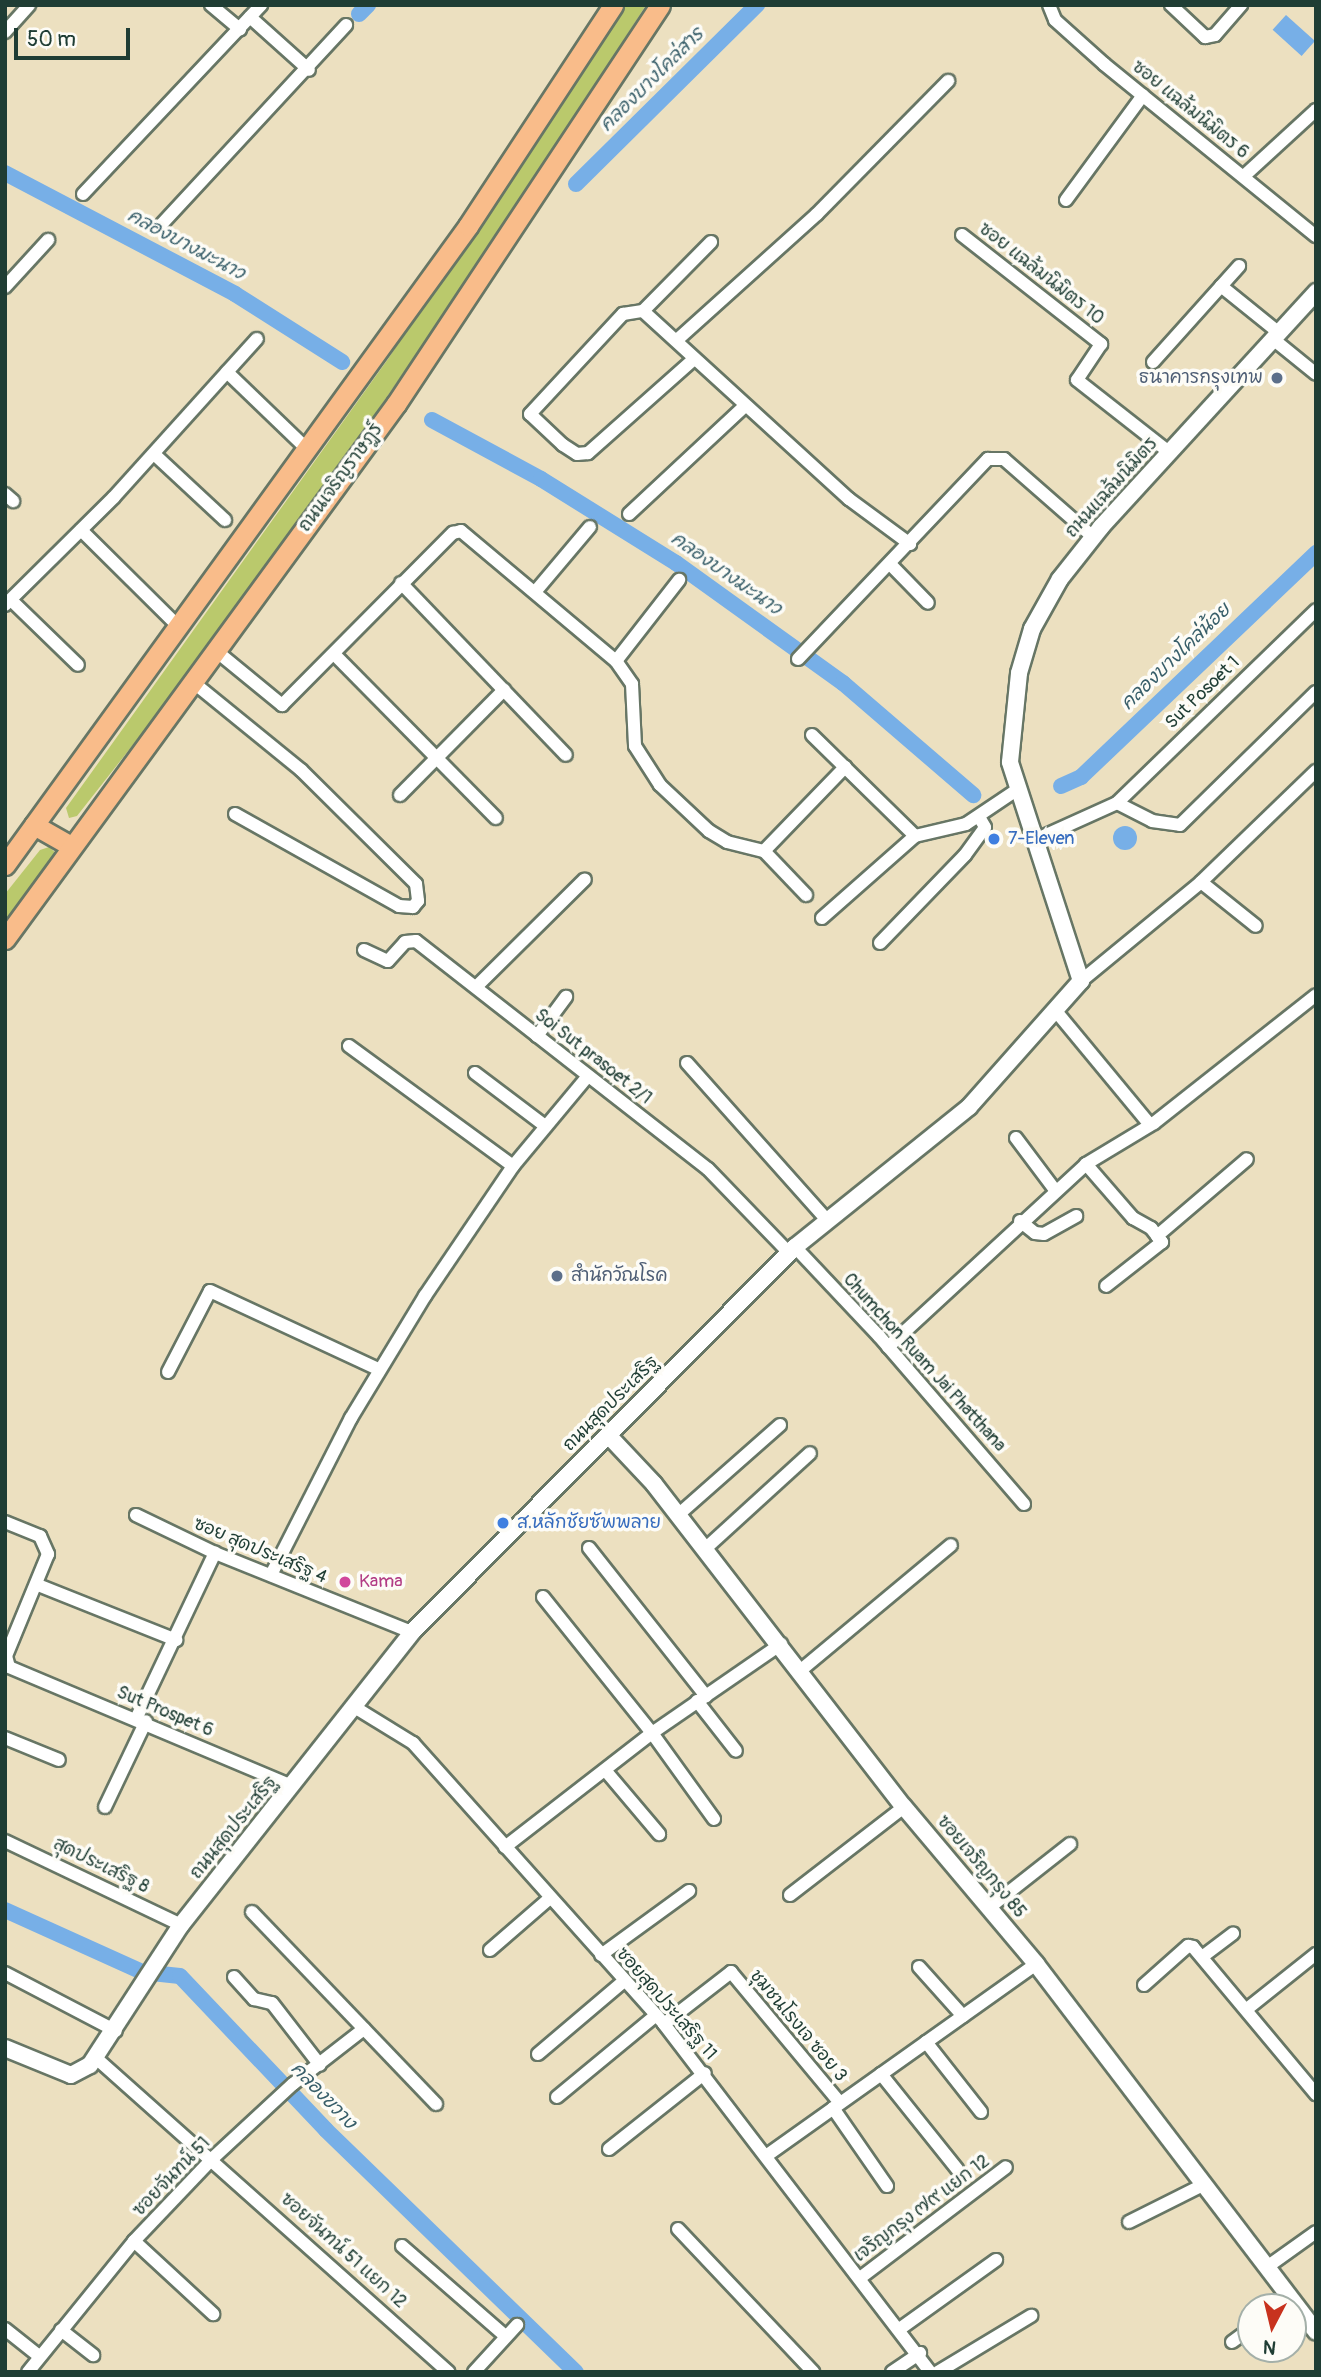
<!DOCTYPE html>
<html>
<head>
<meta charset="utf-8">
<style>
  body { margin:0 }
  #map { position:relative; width:1321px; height:2377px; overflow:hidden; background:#ece0c0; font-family:Pangolin,"Playpen Sans Thai",sans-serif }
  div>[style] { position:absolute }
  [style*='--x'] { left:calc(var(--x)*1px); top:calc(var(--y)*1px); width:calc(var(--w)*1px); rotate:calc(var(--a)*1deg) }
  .green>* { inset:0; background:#bac96c }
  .water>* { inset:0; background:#77afe7; transform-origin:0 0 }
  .round { border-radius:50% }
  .canal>* { height:16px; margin:-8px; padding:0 8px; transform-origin:8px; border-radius:8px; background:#77afe7 }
  .roads { filter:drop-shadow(2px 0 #677665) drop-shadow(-2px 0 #677665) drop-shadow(0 2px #677665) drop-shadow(0 -2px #677665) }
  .minor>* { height:12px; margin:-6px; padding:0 6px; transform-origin:6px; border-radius:6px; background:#fff }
  .tertiary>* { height:16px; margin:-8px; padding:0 8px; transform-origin:8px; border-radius:8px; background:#fff }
  .primary>* { height:19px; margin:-9.5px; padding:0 9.5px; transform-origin:9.5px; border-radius:9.5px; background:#f9bc8a }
  .dots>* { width:19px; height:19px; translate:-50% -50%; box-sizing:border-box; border:4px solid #fdfcf7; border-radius:50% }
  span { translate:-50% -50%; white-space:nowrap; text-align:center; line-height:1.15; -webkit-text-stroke:7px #fdfcf7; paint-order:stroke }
  .street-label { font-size:18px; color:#1f3d34 }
  .service-label { font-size:18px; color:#4e5e75 }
  .right { translate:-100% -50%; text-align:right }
  .left { translate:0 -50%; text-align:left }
  .shop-label { font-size:18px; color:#366cbe }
  .hotel-label { font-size:18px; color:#b23c85 }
  .water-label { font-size:19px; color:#395f6a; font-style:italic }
  .frame { position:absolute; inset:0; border:7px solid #1f3d34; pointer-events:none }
  .north { position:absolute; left:1237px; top:2293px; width:70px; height:70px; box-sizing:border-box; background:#fdfcf7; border:2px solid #a4b0a9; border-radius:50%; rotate:187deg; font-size:19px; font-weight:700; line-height:28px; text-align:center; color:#1f3d34 }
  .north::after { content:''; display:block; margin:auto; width:24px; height:32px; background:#c8321e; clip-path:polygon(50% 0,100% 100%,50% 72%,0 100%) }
  .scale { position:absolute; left:14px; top:28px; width:116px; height:32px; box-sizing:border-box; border:4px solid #1f3d34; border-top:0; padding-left:9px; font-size:21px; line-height:24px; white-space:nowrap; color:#1f3d34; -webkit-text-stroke:5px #fdfcf7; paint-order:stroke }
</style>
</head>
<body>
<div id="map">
  <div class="green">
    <div style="clip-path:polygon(621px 5px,646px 5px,535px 180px,365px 429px,165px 704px,77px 816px,69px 818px,66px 808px,388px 359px)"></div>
    <div style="clip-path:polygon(49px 847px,57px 854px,5px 923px,5px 894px,40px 850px)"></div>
  </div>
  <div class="water">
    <div style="left:1286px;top:15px;width:39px;height:20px;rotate:42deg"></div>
    <div class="round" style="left:1113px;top:826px;width:24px;height:24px"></div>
  </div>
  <div class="canal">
    <div style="--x:359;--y:14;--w:13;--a:-45"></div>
    <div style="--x:5;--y:173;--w:260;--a:27.7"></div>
    <div style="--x:235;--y:294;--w:127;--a:32.4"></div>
    <div style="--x:576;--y:184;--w:255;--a:-44.7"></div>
    <div style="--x:432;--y:420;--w:124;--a:28.4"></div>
    <div style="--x:541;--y:479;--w:159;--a:31.9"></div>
    <div style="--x:676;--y:563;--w:206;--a:35.7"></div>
    <div style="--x:843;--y:683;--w:172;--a:40.7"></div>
    <div style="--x:1061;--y:786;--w:22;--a:-24"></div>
    <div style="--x:1081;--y:777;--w:325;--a:-43.6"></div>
    <div style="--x:5;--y:1910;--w:150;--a:24.3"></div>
    <div style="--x:142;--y:1972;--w:38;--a:6"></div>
    <div style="--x:180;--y:1976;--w:212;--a:46.5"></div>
    <div style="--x:326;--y:2130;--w:348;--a:44.1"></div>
  </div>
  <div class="roads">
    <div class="minor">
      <div style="--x:211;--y:5;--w:38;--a:40"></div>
      <div style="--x:1049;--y:5;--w:16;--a:68"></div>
      <div style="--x:1055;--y:20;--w:66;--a:41.9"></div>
      <div style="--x:1104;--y:64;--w:273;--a:39.1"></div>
      <div style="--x:1171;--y:5;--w:47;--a:43.3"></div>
      <div style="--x:1205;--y:37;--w:10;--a:-11"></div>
      <div style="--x:1215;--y:35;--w:40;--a:-49"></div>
      <div style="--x:250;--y:17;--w:79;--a:41.9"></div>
      <div style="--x:5;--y:32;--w:36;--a:-48"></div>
      <div style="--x:1244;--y:176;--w:98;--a:-42.5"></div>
      <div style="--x:83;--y:194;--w:260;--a:-46.7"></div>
      <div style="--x:1066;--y:200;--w:130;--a:-53.7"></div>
      <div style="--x:160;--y:226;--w:274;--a:-47.2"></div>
      <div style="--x:962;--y:235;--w:177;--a:38.1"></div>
      <div style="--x:1101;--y:344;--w:43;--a:123.7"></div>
      <div style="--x:1077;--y:380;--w:118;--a:38.1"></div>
      <div style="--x:1221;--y:286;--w:73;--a:38.9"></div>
      <div style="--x:5;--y:287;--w:64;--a:-47.5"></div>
      <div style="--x:643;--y:311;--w:97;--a:-45.4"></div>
      <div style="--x:1273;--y:339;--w:55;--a:39.1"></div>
      <div style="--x:677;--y:340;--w:188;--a:-42"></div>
      <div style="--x:817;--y:214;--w:187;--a:-45.4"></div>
      <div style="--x:694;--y:359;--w:142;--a:138.4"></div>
      <div style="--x:588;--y:453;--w:11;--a:175"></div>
      <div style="--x:577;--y:454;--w:17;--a:-147"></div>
      <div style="--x:563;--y:445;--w:45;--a:-136.8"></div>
      <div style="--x:530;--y:414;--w:137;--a:-47.1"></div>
      <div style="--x:623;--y:314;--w:20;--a:-9"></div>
      <div style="--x:643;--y:311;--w:279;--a:42.4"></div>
      <div style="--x:849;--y:499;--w:76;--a:36.4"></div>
      <div style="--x:1153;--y:362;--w:129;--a:-48.1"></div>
      <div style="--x:227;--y:372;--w:112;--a:43.9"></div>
      <div style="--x:154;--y:454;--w:97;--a:42.9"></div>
      <div style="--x:5;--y:494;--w:11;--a:41"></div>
      <div style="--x:629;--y:514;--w:158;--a:-43"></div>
      <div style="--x:81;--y:530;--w:136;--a:44.7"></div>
      <div style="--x:890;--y:564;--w:54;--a:45.7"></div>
      <div style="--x:401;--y:583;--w:238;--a:46.2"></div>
      <div style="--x:535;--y:592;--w:85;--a:-49.8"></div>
      <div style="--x:11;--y:600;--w:93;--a:44.1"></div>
      <div style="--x:5;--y:605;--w:153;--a:-44.7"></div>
      <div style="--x:114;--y:497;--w:213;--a:-47.9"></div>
      <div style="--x:215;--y:650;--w:87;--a:39.4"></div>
      <div style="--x:282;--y:705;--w:243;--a:-45.2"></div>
      <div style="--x:453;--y:533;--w:8;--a:-14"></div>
      <div style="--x:461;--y:531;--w:202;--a:40"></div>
      <div style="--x:616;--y:661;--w:28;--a:55"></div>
      <div style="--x:632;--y:684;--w:62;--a:87.2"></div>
      <div style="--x:635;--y:746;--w:46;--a:57.3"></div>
      <div style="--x:660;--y:785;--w:67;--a:43.2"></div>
      <div style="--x:709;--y:831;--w:21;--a:31"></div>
      <div style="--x:727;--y:842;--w:38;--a:14"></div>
      <div style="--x:764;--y:851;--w:61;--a:46.3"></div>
      <div style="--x:335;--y:655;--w:229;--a:45.4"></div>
      <div style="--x:798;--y:659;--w:276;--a:-46.5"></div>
      <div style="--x:988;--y:459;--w:16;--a:0"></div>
      <div style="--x:1004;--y:459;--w:118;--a:41.2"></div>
      <div style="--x:616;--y:661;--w:103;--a:-52.1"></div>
      <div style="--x:194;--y:683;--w:138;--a:39.1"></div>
      <div style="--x:301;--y:770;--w:162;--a:44.7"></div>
      <div style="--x:416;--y:884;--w:17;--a:83"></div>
      <div style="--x:418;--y:901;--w:8;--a:130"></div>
      <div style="--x:413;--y:907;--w:14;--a:-176"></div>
      <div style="--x:399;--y:906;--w:188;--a:-150.7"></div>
      <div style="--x:812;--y:735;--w:144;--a:44.4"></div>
      <div style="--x:915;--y:836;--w:124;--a:138.6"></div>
      <div style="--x:400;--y:795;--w:148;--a:-45.3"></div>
      <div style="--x:1117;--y:803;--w:39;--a:27"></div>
      <div style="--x:1152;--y:821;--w:28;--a:8"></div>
      <div style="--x:1180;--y:825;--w:190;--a:-44.4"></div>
      <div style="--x:915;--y:836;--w:52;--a:-13.2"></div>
      <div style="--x:966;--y:824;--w:63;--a:-33.9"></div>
      <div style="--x:1035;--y:840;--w:90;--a:-24.3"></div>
      <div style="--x:1117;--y:803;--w:277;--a:-44.1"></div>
      <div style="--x:764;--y:851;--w:117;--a:-46"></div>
      <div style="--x:1201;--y:882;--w:70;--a:38.7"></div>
      <div style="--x:880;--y:943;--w:122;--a:-46"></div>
      <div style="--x:965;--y:855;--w:34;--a:-54"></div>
      <div style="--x:985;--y:827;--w:12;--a:-121"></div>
      <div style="--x:364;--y:950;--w:26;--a:25"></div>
      <div style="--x:388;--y:961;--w:25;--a:-48"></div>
      <div style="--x:405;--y:942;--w:11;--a:-5"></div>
      <div style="--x:416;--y:941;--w:370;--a:38"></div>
      <div style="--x:708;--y:1169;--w:117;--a:46"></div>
      <div style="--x:1081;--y:981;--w:156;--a:-39.5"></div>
      <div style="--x:1201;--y:882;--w:160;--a:-44"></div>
      <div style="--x:476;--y:987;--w:153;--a:-44.7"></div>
      <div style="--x:1055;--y:1010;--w:149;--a:50.4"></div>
      <div style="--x:537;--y:1036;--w:49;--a:-53.4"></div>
      <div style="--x:349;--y:1046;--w:203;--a:36.2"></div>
      <div style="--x:687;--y:1063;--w:209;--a:48.3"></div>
      <div style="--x:475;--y:1073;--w:88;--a:37.1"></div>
      <div style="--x:1016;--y:1138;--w:65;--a:53.1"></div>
      <div style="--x:1086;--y:1164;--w:72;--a:49"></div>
      <div style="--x:1133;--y:1218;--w:21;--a:29"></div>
      <div style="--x:1151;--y:1228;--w:18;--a:52"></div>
      <div style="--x:1162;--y:1242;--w:71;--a:141.8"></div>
      <div style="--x:1020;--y:1221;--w:19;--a:39"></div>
      <div style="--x:1035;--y:1233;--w:9;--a:6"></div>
      <div style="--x:1044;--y:1234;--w:37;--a:-29"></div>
      <div style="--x:1157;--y:1236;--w:118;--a:-40.5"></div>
      <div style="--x:795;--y:1247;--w:122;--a:46.7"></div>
      <div style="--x:879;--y:1336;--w:222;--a:49.2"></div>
      <div style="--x:888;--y:1347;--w:270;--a:-42.7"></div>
      <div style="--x:1086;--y:1164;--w:79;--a:-31.1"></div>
      <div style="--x:1154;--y:1123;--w:206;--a:-38.3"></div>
      <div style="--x:168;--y:1372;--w:91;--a:-62.6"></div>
      <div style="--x:210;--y:1291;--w:187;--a:24.9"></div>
      <div style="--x:136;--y:1515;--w:88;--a:25.7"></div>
      <div style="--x:215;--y:1553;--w:212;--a:21.9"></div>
      <div style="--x:678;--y:1515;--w:136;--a:-41.4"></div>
      <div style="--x:5;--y:1522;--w:38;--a:22"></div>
      <div style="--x:40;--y:1536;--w:20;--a:66"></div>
      <div style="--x:48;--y:1554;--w:110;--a:112.4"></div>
      <div style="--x:6;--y:1656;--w:11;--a:75"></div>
      <div style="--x:9;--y:1667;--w:307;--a:22.8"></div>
      <div style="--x:589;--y:1548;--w:189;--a:51.7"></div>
      <div style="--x:705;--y:1549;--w:142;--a:-42.4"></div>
      <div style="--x:271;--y:1575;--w:176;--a:-63"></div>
      <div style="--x:351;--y:1418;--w:143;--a:-58.8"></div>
      <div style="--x:425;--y:1296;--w:157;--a:-55.9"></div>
      <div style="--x:513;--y:1166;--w:117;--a:-50.2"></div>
      <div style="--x:38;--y:1585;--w:149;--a:21.7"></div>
      <div style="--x:543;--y:1597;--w:174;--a:51.3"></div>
      <div style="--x:652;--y:1733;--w:106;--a:54.2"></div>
      <div style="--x:801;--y:1670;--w:195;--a:-39.8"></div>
      <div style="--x:697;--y:1701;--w:63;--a:52"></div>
      <div style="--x:356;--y:1708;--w:67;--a:31.6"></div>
      <div style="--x:413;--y:1743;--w:377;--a:48.2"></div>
      <div style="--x:664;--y:2024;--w:438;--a:52.6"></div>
      <div style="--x:137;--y:1717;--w:182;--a:-64.6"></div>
      <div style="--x:5;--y:1738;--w:58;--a:22.2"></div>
      <div style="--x:605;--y:1770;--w:84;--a:49.8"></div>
      <div style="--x:105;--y:1807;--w:95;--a:-64.5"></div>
      <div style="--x:5;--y:1841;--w:195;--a:25.5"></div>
      <div style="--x:505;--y:1847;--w:186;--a:-37.8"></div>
      <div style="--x:652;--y:1733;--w:157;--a:-34.6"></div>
      <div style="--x:790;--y:1895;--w:144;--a:-37.7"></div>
      <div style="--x:990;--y:1907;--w:102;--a:-38.2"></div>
      <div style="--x:252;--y:1912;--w:266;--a:46.2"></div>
      <div style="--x:490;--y:1950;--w:79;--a:-40.9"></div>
      <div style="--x:601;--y:1955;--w:109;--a:-36"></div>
      <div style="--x:1202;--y:1957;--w:39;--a:-37"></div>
      <div style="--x:919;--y:1967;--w:66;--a:48.1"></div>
      <div style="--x:5;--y:1973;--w:125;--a:27.6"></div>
      <div style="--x:234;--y:1977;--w:30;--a:48"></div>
      <div style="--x:254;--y:1999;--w:18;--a:13"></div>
      <div style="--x:272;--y:2003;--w:78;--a:52.3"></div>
      <div style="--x:1144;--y:1985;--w:59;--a:-41.6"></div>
      <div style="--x:1188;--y:1946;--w:5;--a:11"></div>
      <div style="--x:1193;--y:1947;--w:192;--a:50.1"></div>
      <div style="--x:1247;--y:2009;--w:88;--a:-38.6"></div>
      <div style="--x:664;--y:2024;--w:85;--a:-37.8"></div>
      <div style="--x:731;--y:1972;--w:170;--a:50.2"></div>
      <div style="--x:926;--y:2042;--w:89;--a:51.8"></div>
      <div style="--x:538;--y:2054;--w:113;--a:-40.3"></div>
      <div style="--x:96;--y:2058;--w:472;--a:41.7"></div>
      <div style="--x:881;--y:2074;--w:122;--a:51.3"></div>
      <div style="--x:557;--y:2097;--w:127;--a:-39.6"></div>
      <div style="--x:833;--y:2108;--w:95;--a:55.3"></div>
      <div style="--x:609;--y:2149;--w:122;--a:-38.4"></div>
      <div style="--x:766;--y:2156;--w:331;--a:-35.4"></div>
      <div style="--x:1129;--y:2222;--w:83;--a:-26.6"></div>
      <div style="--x:678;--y:2229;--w:197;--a:46.6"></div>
      <div style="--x:134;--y:2241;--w:108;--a:42.7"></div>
      <div style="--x:402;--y:2246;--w:137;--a:41.1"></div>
      <div style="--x:1267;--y:2267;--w:60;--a:-35.5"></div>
      <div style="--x:860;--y:2278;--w:183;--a:-37.2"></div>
      <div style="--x:1276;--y:2307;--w:16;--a:-40"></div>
      <div style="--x:901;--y:2328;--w:117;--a:-35.6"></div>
      <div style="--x:5;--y:2329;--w:43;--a:38.5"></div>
      <div style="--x:61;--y:2330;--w:41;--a:38"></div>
      <div style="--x:1232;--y:2342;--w:24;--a:-36"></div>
      <div style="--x:28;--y:2372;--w:169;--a:-51"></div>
      <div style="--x:134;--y:2241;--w:115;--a:-46.4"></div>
      <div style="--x:213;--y:2158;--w:109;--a:-42.8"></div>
      <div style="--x:293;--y:2084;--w:90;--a:-37.8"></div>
      <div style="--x:474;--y:2372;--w:64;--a:-47.5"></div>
      <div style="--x:892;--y:2372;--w:34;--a:-34"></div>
      <div style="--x:938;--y:2372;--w:109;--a:-31.1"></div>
    </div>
    <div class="tertiary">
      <div style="--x:608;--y:1435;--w:67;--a:46.8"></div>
      <div style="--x:654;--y:1484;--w:408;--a:52.3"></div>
      <div style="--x:904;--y:1807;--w:205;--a:49.9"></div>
      <div style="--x:1036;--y:1964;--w:462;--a:52.7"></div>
      <div style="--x:5;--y:2048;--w:71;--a:22.2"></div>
      <div style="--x:71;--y:2075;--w:21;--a:-28"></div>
      <div style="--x:90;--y:2065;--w:167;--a:-57"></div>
      <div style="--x:181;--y:1925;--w:373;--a:-51.7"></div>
      <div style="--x:412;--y:1632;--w:543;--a:-45.15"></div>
      <div style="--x:795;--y:1247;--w:223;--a:-38.8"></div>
      <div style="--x:969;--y:1107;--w:169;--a:-48.4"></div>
      <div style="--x:1081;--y:981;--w:230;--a:-108"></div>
      <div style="--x:1010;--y:762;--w:89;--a:-84.2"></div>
      <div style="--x:1019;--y:673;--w:46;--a:-73.5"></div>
      <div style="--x:1032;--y:629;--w:57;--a:-60.8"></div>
      <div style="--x:1060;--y:579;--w:66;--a:-51.7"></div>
      <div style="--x:1101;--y:527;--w:319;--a:-47.5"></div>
    </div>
    <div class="primary">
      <div style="--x:34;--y:825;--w:43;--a:29.6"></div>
      <div style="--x:5;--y:865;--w:789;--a:-54.07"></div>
      <div style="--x:468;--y:226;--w:264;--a:-56.7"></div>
      <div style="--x:5;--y:939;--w:663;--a:-53.84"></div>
      <div style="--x:396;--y:404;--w:478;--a:-56.5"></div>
    </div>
  </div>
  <div class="dots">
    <div style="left:1277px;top:378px;background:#5c6f8a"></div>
    <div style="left:994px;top:839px;background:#3f7fe0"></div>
    <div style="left:557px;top:1276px;background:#5c6f8a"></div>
    <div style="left:503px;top:1523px;background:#3f7fe0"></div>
    <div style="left:345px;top:1582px;background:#d1479c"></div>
  </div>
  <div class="street-label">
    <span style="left:1190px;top:110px;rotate:39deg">ซอย แฉล้มนิมิตร 6</span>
    <span style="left:1041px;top:274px;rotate:38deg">ซอย แฉล้มนิมิตร 10</span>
    <span style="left:341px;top:478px;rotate:-54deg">ถนนเจริญราษฎร์</span>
    <span style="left:1112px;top:488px;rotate:-48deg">ถนนแฉล้มนิมิตร</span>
    <span style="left:1203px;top:693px;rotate:-44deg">Sut Posoet 1</span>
    <span style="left:593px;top:1057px;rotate:38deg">Soi Sut prasoet 2/1</span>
    <span style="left:924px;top:1363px;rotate:48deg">Chumchon Ruam Jai Phatthana</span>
    <span style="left:611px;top:1404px;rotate:-45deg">ถนนสุดประเสริฐ</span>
    <span style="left:260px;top:1551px;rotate:23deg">ซอย สุดประเสริฐ 4</span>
    <span style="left:165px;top:1712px;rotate:23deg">Sut Prospet 6</span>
    <span style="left:234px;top:1828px;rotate:-51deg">ถนนสุดประเสริฐ</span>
    <span style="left:101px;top:1866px;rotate:26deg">สุดประเสริฐ 8</span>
    <span style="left:981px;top:1867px;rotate:50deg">ซอยเจริญกรุง 85</span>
    <span style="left:666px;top:2004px;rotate:49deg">ซอยสุดประเสริฐ 11</span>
    <span style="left:798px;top:2026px;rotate:50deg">ชุมชนโรงเจ ซอย 3</span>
    <span style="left:172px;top:2177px;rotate:-46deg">ซอยจันทน์ 51</span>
    <span style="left:922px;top:2209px;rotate:-37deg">เจริญกรุง ๗๙ แยก 12</span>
    <span style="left:343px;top:2251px;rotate:42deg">ซอยจันทน์ 51 แยก 12</span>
  </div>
  <div class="service-label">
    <span class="right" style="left:1263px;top:378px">ธนาคารกรุงเทพ</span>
    <span class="left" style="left:571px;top:1276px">สำนักวัณโรค</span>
  </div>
  <div class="shop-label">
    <span class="left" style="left:1008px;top:839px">7-Eleven</span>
    <span class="left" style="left:517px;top:1523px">ส.หลักชัยซัพพลาย</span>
  </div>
  <div class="hotel-label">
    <span class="left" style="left:359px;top:1582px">Kama</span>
  </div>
  <div class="water-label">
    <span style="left:652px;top:80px;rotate:-45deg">คลองบางโคล่สาร</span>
    <span style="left:186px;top:245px;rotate:28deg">คลองบางมะนาว</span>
    <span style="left:726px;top:574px;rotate:35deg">คลองบางมะนาว</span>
    <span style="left:1176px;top:657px;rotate:-44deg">คลองบางโคล่น้อย</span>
    <span style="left:323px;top:2096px;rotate:46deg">คลองขวาง</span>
  </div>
  <div class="frame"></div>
  <div class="north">N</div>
  <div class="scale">50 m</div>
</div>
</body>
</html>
